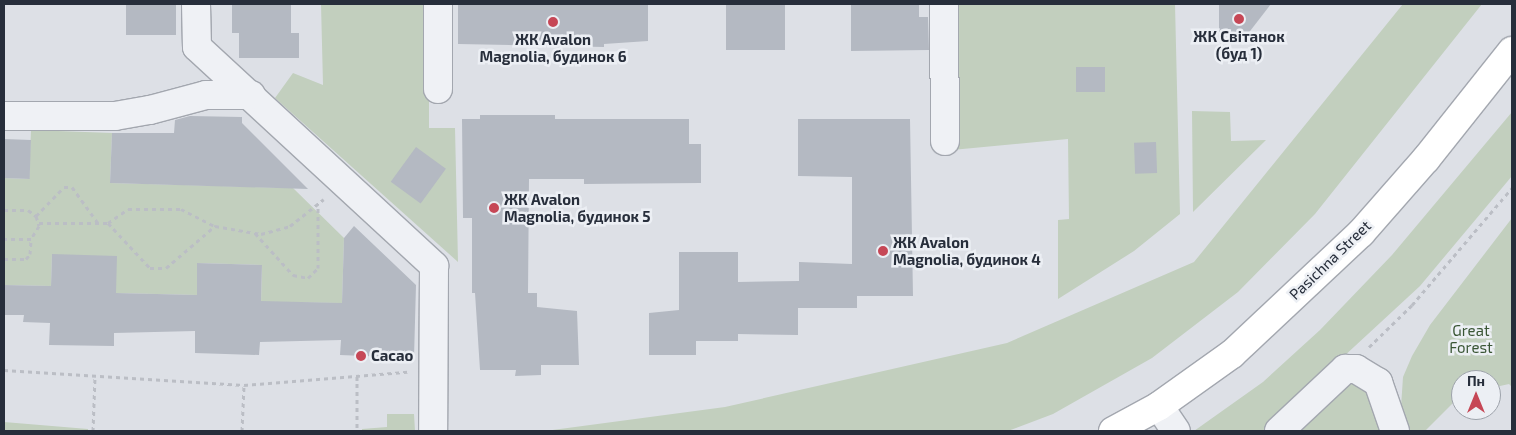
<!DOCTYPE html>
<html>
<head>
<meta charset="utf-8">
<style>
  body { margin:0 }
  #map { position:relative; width:1516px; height:435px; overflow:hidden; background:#dde0e6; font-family:"Exo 2",sans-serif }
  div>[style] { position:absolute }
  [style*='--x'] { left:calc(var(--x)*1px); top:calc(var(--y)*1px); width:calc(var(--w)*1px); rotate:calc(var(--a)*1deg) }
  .green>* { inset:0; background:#c2cfbe }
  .building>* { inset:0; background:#b4b9c2; transform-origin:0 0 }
  .path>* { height:3px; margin-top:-1.5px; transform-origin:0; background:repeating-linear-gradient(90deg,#bbbec5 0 4px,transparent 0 8px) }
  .roads { filter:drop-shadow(1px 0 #a3a7af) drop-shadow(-1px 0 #a3a7af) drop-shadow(0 1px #a3a7af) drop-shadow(0 -1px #a3a7af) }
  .minor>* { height:28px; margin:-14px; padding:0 14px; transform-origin:14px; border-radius:14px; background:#eff1f5 }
  .major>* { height:28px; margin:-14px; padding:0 14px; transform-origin:14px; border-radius:14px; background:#fff }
  .dots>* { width:14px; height:14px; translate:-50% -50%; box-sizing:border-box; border:2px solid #eceff4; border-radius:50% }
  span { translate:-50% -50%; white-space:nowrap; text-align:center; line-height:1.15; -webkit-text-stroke:5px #eceff4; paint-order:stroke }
  .poi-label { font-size:15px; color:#272e3b; font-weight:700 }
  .left { translate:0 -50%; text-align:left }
  .street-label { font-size:15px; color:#272e3b }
  .park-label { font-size:15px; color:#3a5635 }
  .frame { position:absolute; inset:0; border:5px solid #272e3b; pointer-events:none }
  .north { position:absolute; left:1451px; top:370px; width:50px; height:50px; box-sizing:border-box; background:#eceff4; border:1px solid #9da2aa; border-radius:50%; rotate:0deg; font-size:14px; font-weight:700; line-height:20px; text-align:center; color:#272e3b }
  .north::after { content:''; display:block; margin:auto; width:18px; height:22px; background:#c64756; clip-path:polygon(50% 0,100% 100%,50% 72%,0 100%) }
</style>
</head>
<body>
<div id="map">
  <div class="green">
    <div style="clip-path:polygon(321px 4px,429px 4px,429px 128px,455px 128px,458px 262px,275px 98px,293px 73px,323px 85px)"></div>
    <div style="clip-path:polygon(951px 4px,1175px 4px,1180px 214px,1134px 251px,1058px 299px,1058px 220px,1069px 219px,1068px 139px,952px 150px)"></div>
    <div style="clip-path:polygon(1403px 4px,1482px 4px,1315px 214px,1238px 292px,1152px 358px,1053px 414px,1008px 431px,545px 431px,725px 407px,1007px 343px,1194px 262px)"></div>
    <div style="clip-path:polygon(1192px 111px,1230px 112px,1231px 141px,1266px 140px,1193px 212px)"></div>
    <div style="clip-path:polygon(1512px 112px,1512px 176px,1420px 286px,1263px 431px,1194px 431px,1263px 382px,1320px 330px,1392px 255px)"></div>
    <div style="clip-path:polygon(31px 130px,112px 133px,110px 183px,293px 188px,344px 238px,342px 303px,261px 302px,262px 265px,198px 263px,197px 295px,116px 293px,52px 254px,51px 286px,4px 285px,4px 178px,29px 179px)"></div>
    <div style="clip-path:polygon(1512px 218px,1512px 387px,1509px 384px,1491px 388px,1491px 380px,1461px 380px,1461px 395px,1425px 431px,1407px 431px,1401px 407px,1403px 377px,1412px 356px,1430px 325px)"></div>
    <div style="clip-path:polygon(1344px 380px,1362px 380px,1389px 431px,1285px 431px)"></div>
    <div style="clip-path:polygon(387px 414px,414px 414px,415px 431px,362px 431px,362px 429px,387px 427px)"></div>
    <div style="clip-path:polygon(4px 422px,88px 429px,88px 431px,4px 431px)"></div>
  </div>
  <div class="building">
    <div style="left:126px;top:4px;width:50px;height:31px"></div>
    <div style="clip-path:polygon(232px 4px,291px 4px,291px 33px,299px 33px,299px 58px,239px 58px,239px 33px,232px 33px)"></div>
    <div style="clip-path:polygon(458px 4px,648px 4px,648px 41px,604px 44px,604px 47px,458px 44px)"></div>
    <div style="left:726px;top:4px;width:59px;height:46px"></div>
    <div style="clip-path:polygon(851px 4px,919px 4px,919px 17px,928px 17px,929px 50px,851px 51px)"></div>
    <div style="clip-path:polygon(1219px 4px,1271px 4px,1247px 35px,1219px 35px)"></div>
    <div style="left:1076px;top:67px;width:29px;height:25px"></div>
    <div style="clip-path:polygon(480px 115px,555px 115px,555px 119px,689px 119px,689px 144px,701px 144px,701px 183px,584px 184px,584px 179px,529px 179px,528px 293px,537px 293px,537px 307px,577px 311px,579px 365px,541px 365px,541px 375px,515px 376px,516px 370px,480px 370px,475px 293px,472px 293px,472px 218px,463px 218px,462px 119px,480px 119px)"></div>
    <div style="clip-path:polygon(190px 116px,242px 117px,242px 123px,308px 189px,110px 183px,112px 133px,174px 133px,175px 120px)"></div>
    <div style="clip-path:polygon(798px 119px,910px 119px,913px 296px,857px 296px,857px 308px,798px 308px,798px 335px,738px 334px,738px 341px,696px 341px,696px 355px,649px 355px,649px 313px,679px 310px,679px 252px,738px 252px,738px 282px,799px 281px,799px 262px,852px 264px,852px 177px,798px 176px)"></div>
    <div style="left:4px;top:139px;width:27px;height:39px;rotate:2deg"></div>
    <div style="left:1156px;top:142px;width:31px;height:22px;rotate:88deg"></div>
    <div style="left:416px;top:147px;width:37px;height:43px;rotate:36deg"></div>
    <div style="clip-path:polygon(354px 226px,416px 285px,414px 358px,340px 355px,341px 340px,260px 342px,259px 355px,195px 353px,195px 331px,114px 333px,114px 346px,49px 345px,50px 323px,23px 322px,24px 315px,4px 315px,4px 285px,51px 286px,52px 254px,117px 256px,116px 293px,197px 295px,197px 263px,262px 265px,261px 301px,342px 303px,344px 238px)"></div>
  </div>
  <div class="path">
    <div style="--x:4;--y:210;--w:24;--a:0"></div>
    <div style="--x:28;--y:210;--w:10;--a:37"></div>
    <div style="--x:36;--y:216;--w:10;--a:73"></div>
    <div style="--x:39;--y:226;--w:15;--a:122"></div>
    <div style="--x:31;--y:239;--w:27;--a:180"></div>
    <div style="--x:36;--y:216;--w:40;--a:-46"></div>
    <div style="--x:64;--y:187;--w:8;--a:0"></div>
    <div style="--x:72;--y:187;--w:44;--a:54.2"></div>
    <div style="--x:39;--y:223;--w:69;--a:0"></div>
    <div style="--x:108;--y:223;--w:24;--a:-35"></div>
    <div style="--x:128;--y:209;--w:53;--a:0"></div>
    <div style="--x:181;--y:209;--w:38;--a:27"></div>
    <div style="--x:215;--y:226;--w:47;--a:9.9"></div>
    <div style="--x:261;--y:234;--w:30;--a:-15"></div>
    <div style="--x:290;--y:226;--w:43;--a:-38.5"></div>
    <div style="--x:108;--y:223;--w:62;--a:47"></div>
    <div style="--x:150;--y:268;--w:16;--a:0"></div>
    <div style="--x:166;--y:268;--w:65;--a:-40.6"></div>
    <div style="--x:255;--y:233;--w:57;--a:47.9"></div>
    <div style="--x:293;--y:275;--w:15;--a:11"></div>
    <div style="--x:308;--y:278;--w:14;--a:-45"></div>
    <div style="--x:318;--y:268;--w:63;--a:-90"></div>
    <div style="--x:4;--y:259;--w:22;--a:0"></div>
    <div style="--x:26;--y:259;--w:6;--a:-51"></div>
    <div style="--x:30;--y:254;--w:15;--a:-86"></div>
    <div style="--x:1369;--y:347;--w:60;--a:-44.3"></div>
    <div style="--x:1412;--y:305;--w:154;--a:-49.5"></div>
    <div style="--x:4;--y:370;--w:240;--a:3.6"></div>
    <div style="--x:244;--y:385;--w:164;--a:-4.6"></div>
    <div style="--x:357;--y:376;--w:55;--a:90"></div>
    <div style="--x:93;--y:431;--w:55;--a:-87.9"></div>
    <div style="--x:242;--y:431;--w:46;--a:-87.5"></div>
  </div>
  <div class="roads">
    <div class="minor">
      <div style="--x:196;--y:4;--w:43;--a:88.7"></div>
      <div style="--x:197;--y:47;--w:323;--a:42.7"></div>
      <div style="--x:434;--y:266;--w:165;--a:90.3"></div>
      <div style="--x:438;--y:4;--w:85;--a:90"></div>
      <div style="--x:944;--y:4;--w:137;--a:89.6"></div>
      <div style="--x:4;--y:116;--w:111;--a:0"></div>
      <div style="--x:115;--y:116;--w:36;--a:-10"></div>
      <div style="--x:150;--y:110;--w:58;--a:-15"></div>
      <div style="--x:206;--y:95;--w:45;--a:0"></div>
      <div style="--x:1159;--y:406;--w:30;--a:56"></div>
      <div style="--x:1279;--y:431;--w:91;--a:-43.2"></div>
      <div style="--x:1345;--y:369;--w:11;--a:0"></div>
      <div style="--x:1356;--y:369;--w:26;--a:31"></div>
      <div style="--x:1378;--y:382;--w:52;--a:70.9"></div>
    </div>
    <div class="major">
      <div style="--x:1113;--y:431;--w:52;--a:-28.5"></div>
      <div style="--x:1159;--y:406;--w:90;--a:-35.5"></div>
      <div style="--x:1232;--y:354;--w:177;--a:-43.2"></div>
      <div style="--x:1361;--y:233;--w:98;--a:-48.7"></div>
      <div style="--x:1426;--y:159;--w:138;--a:-51.5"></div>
    </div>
  </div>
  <div class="dots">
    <div style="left:1239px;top:19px;background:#c64756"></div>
    <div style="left:553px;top:22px;background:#c64756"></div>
    <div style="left:494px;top:208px;background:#c64756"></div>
    <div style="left:883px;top:251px;background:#c64756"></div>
    <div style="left:361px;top:356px;background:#c64756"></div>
  </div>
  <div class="poi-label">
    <span style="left:1239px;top:45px">ЖК Світанок<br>(буд 1)</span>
    <span style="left:553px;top:48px">ЖК Avalon<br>Magnolia, будинок 6</span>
    <span class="left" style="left:504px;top:208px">ЖК Avalon<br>Magnolia, будинок 5</span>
    <span class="left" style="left:893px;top:251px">ЖК Avalon<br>Magnolia, будинок 4</span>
    <span class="left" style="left:371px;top:356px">Cacao</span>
  </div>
  <div class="street-label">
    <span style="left:1330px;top:260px;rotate:-44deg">Pasichna Street</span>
  </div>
  <div class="park-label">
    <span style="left:1471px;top:339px">Great<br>Forest</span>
  </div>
  <div class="frame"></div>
  <div class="north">Пн</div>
</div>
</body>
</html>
